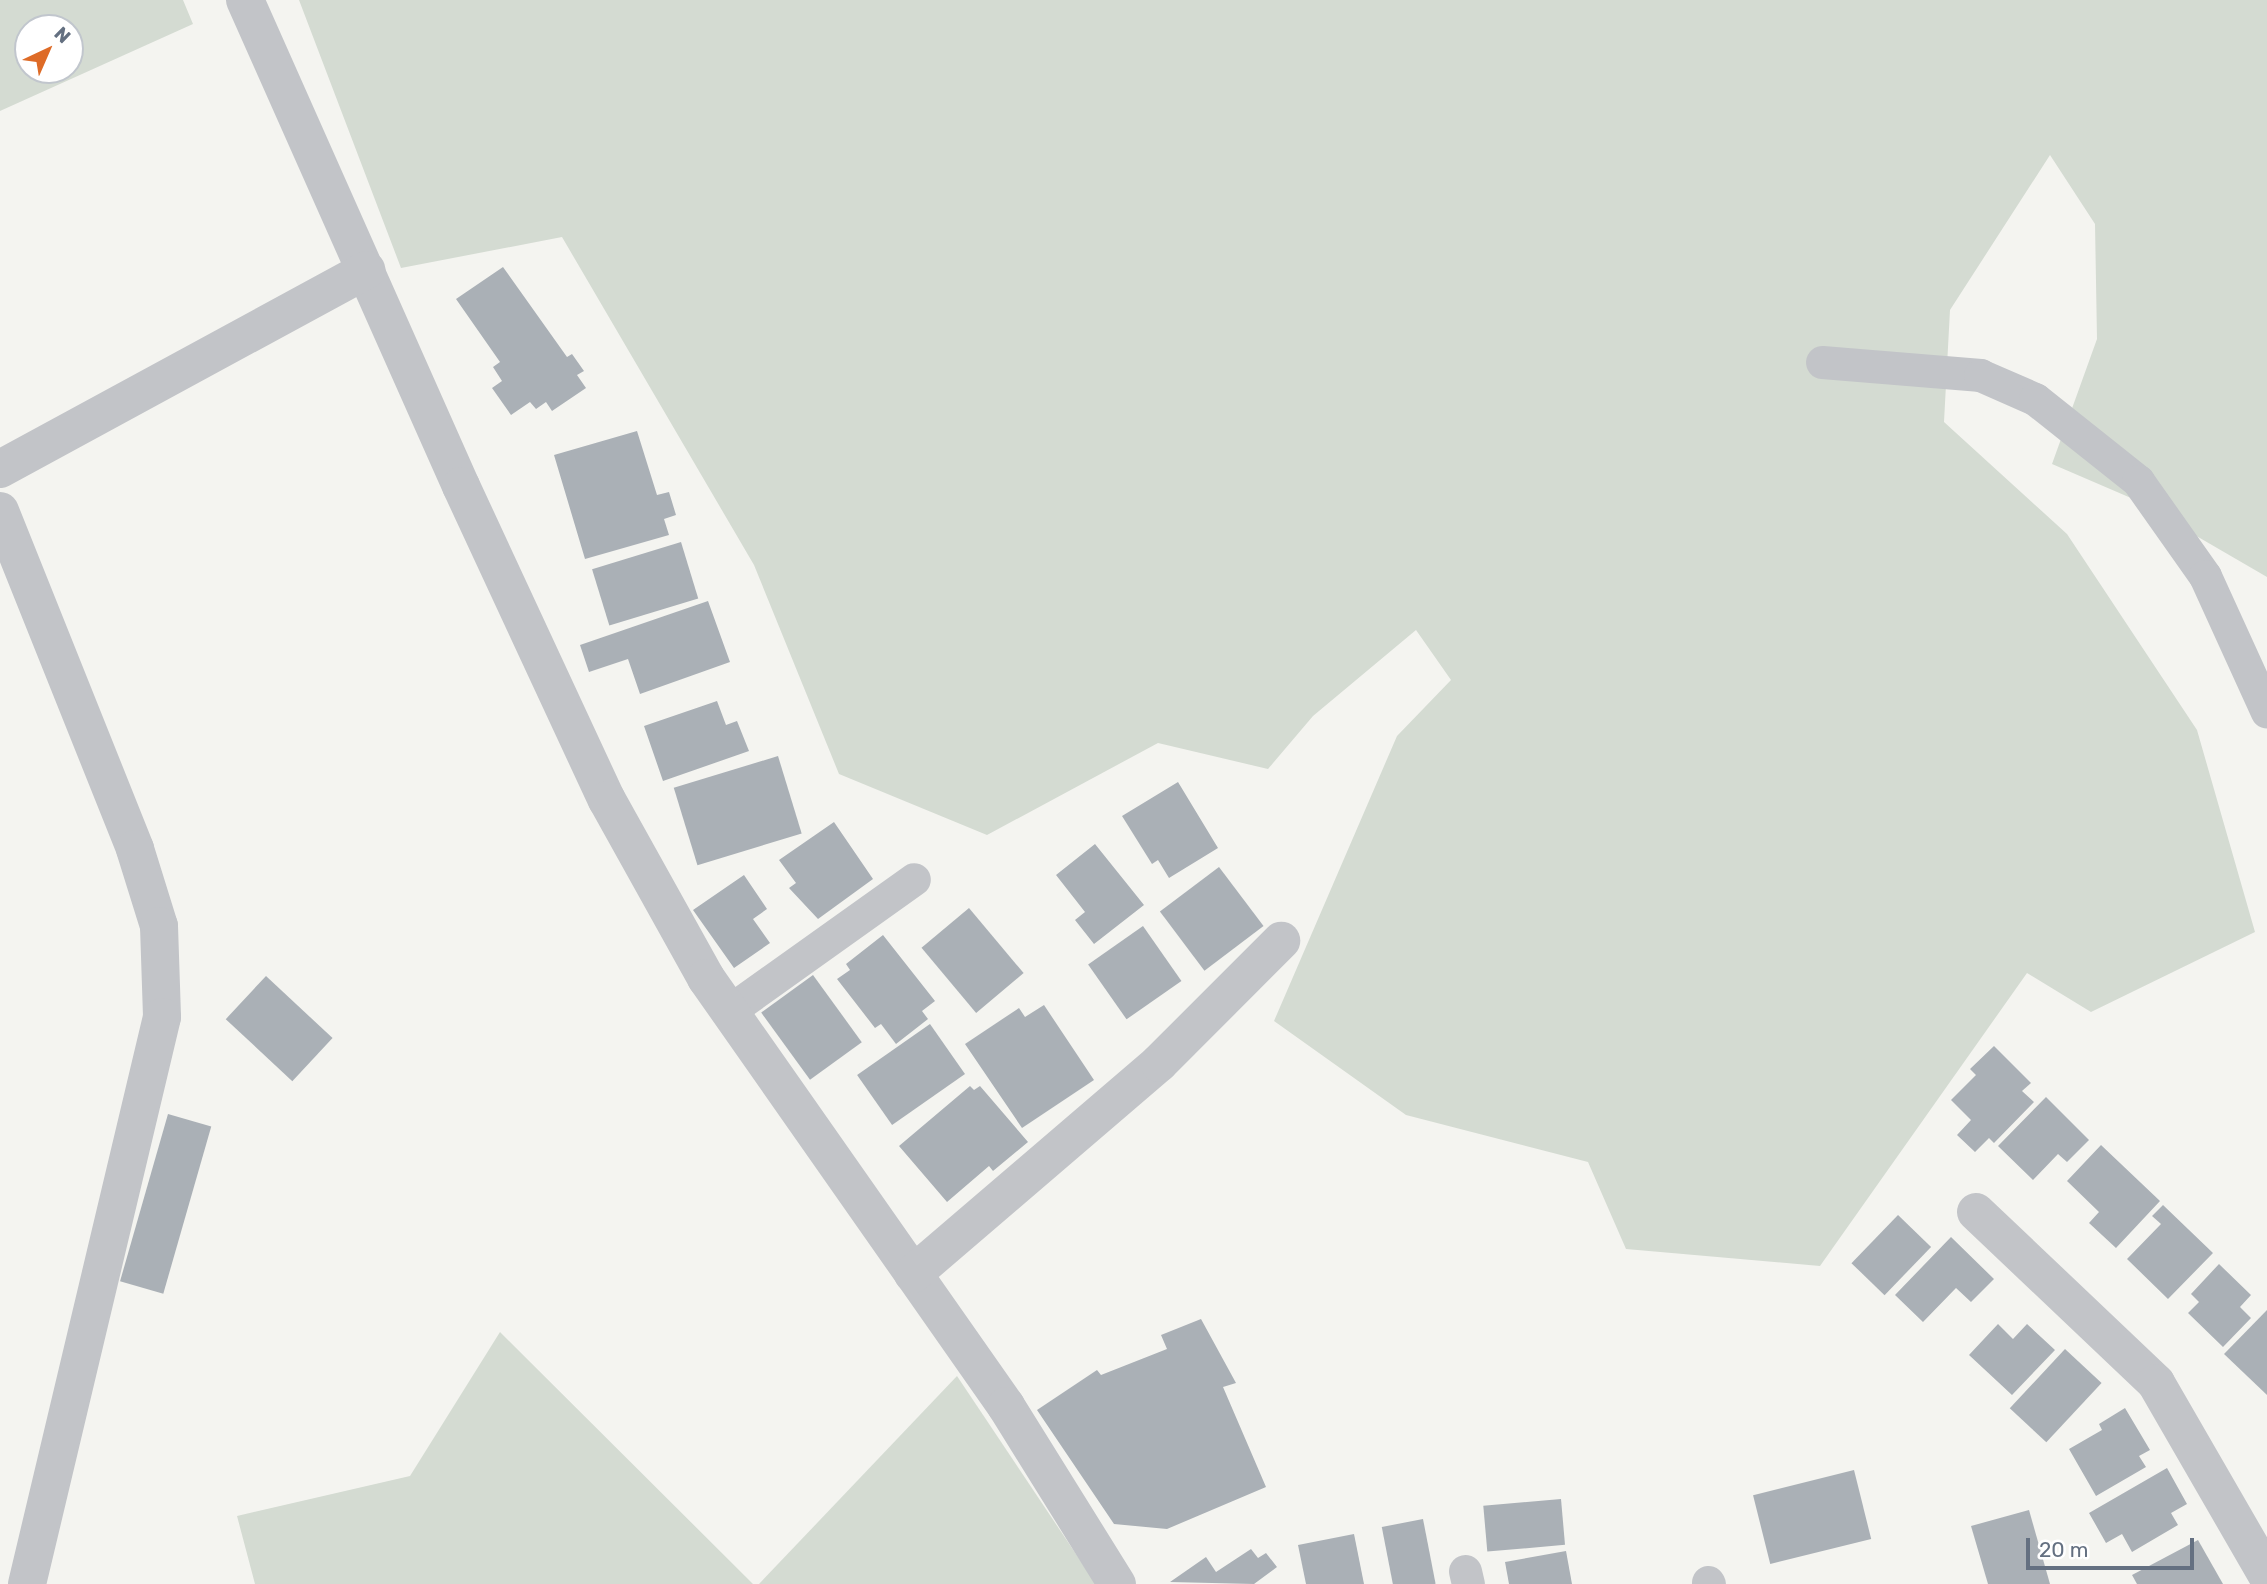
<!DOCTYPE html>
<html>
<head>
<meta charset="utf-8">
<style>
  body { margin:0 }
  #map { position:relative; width:2267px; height:1584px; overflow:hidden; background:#f4f4f0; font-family:Rubik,sans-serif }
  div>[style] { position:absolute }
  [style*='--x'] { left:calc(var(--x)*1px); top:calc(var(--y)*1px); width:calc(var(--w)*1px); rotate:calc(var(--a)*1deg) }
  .green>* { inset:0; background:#d4dbd2 }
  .building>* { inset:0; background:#aab0b6; transform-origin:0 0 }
  .service>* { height:33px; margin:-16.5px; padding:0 16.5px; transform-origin:16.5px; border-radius:16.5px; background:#c2c4c8 }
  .minor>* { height:38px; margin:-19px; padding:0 19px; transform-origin:19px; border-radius:19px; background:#c2c4c8 }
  span { translate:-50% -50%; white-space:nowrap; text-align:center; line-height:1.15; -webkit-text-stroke:7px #fff; paint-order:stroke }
  .north { position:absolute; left:14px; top:14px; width:70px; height:70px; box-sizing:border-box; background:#fff; border:2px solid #c1c6cd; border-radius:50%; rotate:44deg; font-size:19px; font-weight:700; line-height:28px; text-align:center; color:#647081 }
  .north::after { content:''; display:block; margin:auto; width:24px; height:32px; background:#de6b27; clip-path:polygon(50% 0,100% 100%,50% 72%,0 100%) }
  .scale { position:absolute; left:2026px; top:1538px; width:168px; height:32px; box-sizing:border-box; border:4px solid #647081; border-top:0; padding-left:9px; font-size:21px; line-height:24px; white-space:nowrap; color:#647081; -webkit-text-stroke:5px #fff; paint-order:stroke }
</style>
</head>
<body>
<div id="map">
  <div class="green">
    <div style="clip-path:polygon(evenodd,0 0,183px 0,193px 24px,0 111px,0 0,28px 28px,70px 28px,70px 70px,28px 70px,28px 28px)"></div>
    <div style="clip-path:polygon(299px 0,2267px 0,2267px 577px,2131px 498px,2052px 464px,2097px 339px,2095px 224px,2050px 155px,1950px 310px,1944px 422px,2067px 534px,2197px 730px,2255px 932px,2091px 1012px,2027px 973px,1820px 1266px,1626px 1249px,1588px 1162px,1406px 1115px,1274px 1021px,1397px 736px,1451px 680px,1416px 630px,1313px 716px,1268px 769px,1158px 743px,987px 835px,839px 774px,754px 565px,562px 237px,401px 268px)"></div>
    <div style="clip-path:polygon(500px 1332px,753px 1584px,255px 1584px,237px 1516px,410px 1476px)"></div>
    <div style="clip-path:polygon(957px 1376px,1096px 1584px,759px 1584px)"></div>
  </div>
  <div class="building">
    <div style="clip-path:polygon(503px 267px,567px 357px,572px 354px,584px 371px,577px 375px,586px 388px,552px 411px,546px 402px,536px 409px,530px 402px,511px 415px,492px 388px,502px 381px,493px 367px,500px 362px,456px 299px)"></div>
    <div style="clip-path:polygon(637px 431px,657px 495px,669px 492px,676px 515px,664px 519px,669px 535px,585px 559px,554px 455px)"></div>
    <div style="left:681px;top:542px;width:59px;height:93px;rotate:73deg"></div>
    <div style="clip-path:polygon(708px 601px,730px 662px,640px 694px,628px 659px,589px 672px,580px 645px)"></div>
    <div style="clip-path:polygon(717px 701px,726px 725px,737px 721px,749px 751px,663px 781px,644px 726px)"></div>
    <div style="left:778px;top:756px;width:81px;height:109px;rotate:73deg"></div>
    <div style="clip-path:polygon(1178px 782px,1218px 848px,1169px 878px,1158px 860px,1152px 864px,1122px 816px)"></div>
    <div style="clip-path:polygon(834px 822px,873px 879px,818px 919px,789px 888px,796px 883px,779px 860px)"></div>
    <div style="clip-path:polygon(1095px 844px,1144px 905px,1094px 944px,1075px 920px,1085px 912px,1056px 875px)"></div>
    <div style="left:1219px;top:867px;width:74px;height:74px;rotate:53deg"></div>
    <div style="clip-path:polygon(744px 875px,767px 909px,753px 919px,770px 943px,734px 968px,693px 910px)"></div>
    <div style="left:969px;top:908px;width:85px;height:62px;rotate:50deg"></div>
    <div style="left:1143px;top:926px;width:67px;height:67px;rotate:55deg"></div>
    <div style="clip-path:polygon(883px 935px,935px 1001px,922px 1011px,928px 1019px,896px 1044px,881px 1024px,875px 1028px,837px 979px,850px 970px,846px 964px)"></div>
    <div style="left:813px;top:975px;width:83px;height:64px;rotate:54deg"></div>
    <div style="left:266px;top:976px;width:91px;height:59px;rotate:43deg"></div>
    <div style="clip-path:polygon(1044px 1005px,1094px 1080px,1022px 1128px,965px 1044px,1019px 1008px,1025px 1017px)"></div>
    <div style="left:930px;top:1024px;width:61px;height:89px;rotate:55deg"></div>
    <div style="clip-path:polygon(1994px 1046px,2031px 1083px,2022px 1091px,2034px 1102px,1994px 1143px,1989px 1138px,1975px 1152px,1957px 1135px,1971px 1120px,1951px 1100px,1976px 1075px,1970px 1069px)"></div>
    <div style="clip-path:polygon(970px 1086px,974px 1090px,980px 1086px,1028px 1142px,993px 1171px,989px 1166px,947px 1202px,899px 1146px)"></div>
    <div style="clip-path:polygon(2046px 1097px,2089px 1140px,2067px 1162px,2058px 1154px,2033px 1180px,1998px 1146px)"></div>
    <div style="left:168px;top:1114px;width:45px;height:174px;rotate:16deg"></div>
    <div style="clip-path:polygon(2101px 1145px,2160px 1201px,2116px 1248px,2089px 1223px,2099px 1212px,2067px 1181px)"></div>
    <div style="clip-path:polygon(2163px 1205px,2213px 1253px,2168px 1299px,2127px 1259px,2161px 1224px,2152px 1216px)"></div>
    <div style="left:1898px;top:1215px;width:46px;height:67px;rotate:44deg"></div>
    <div style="clip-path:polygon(1951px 1237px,1994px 1279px,1971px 1302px,1956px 1288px,1923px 1322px,1895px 1295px)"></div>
    <div style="clip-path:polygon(2219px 1264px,2251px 1295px,2240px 1307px,2251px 1318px,2223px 1347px,2188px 1313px,2199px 1302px,2191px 1294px)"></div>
    <div style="clip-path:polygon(2267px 1310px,2267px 1395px,2224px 1354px)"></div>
    <div style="clip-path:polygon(1201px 1319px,1236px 1383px,1223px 1387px,1266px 1487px,1167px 1529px,1114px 1524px,1037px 1410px,1097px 1370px,1101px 1375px,1167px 1349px,1161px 1335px)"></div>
    <div style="clip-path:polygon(1998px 1324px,2013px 1339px,2027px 1324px,2055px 1350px,2012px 1395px,1969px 1355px)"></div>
    <div style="left:2065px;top:1349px;width:50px;height:81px;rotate:43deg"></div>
    <div style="clip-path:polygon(2125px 1408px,2150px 1450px,2139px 1456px,2146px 1467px,2096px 1496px,2069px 1449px,2102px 1430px,2099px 1424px)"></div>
    <div style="clip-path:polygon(2167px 1468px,2187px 1504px,2171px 1513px,2178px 1525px,2132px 1552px,2122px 1534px,2106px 1543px,2089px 1513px)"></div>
    <div style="left:1854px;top:1470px;width:71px;height:104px;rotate:76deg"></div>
    <div style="left:1561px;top:1499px;width:46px;height:78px;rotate:85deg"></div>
    <div style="clip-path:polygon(2029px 1510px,2050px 1584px,1988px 1584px,1971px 1526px)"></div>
    <div style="left:1423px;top:1519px;width:66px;height:42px;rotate:79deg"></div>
    <div style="clip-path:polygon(1354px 1534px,1364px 1584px,1306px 1584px,1298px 1545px)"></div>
    <div style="clip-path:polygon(2198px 1540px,2223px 1584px,2137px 1584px,2132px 1575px)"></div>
    <div style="clip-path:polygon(1251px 1549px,1258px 1558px,1266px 1553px,1277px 1567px,1254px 1584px,1170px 1582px,1206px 1557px,1216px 1572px)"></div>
    <div style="clip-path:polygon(1566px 1551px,1572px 1584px,1509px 1584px,1505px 1562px)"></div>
  </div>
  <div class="service">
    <div style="--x:1822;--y:362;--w:159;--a:4.7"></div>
    <div style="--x:1980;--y:375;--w:60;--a:23.6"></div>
    <div style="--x:2035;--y:399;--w:132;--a:38.5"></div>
    <div style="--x:2138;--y:481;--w:116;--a:54.8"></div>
    <div style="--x:2205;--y:576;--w:149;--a:65.5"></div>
    <div style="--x:729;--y:1011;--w:227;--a:-35.5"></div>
    <div style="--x:1465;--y:1571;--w:13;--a:77"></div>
    <div style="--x:1708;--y:1582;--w:2;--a:63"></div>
  </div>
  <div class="minor">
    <div style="--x:245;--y:0;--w:532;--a:66.04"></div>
    <div style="--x:461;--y:486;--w:346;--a:65.1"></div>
    <div style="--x:607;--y:800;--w:204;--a:60.9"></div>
    <div style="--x:706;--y:978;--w:523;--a:54.97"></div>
    <div style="--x:1006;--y:1406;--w:210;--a:58.1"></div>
    <div style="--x:0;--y:469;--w:417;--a:-28.5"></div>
    <div style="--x:0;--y:511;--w:364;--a:68.2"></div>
    <div style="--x:135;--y:849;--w:81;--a:72.7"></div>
    <div style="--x:159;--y:926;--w:91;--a:88.1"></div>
    <div style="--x:162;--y:1017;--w:583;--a:103.39"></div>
    <div style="--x:1976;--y:1212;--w:248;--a:43.5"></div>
    <div style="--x:2156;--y:1383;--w:222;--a:60"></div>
    <div style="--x:913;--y:1274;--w:324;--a:-40.6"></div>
    <div style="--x:1159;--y:1063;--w:173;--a:-45"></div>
  </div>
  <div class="north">N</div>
  <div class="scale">20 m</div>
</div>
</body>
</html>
